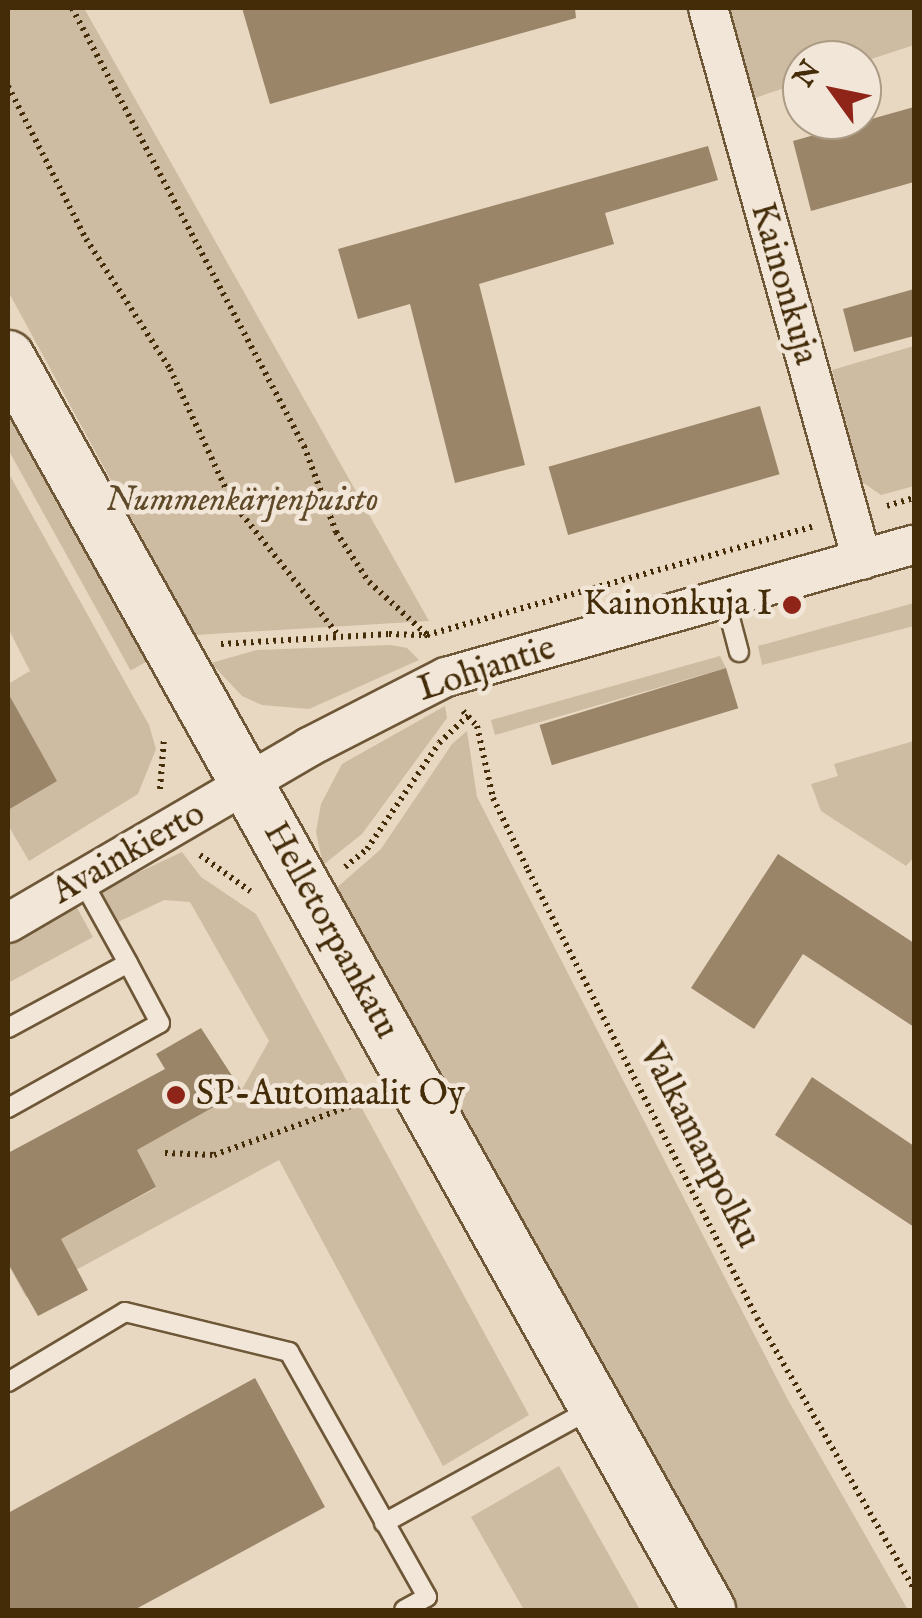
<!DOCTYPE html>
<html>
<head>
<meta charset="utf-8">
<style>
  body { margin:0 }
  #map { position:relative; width:922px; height:1618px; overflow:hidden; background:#e9d8c1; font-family:"IM FELL English",serif }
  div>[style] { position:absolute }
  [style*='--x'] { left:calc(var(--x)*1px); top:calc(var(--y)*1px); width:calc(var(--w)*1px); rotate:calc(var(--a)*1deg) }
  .green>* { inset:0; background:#cdbba2; transform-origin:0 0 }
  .building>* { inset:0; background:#9a8569; transform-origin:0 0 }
  .path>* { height:6px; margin-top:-3px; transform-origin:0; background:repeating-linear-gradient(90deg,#442c09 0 2.5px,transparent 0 7.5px) }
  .roads { filter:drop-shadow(2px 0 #6d5737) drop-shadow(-2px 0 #6d5737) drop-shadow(0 2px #6d5737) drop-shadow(0 -2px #6d5737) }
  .lane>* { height:18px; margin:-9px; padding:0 9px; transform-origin:9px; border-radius:9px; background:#f1e6d7 }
  .street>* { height:38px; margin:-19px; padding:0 19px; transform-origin:19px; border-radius:19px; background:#f1e6d7 }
  .secondary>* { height:52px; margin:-26px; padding:0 26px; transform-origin:26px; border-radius:26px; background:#f1e6d7 }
  .dots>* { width:28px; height:28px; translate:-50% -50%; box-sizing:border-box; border:5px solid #f1e6d7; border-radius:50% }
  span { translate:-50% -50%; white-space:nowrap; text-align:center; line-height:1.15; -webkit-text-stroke:9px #f1e6d7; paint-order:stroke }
  .street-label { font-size:35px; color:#442c09 }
  .park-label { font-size:35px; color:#5f4928; font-style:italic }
  .poi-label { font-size:35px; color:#442c09 }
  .right { translate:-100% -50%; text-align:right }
  .left { translate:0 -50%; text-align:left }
  .frame { position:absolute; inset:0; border:10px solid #442c09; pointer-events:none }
  .north { position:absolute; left:782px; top:40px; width:100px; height:100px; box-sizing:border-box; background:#f1e6d7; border:2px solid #ac9c85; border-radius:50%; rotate:303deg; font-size:28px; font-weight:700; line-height:40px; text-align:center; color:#442c09 }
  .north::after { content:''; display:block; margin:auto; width:35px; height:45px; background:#8f2418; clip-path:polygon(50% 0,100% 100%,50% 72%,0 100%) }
</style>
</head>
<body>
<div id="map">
  <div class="green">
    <div style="clip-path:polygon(8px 8px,84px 8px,429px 621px,195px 635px,8px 291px)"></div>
    <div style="clip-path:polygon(729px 8px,914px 8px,914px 45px,862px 62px,802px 60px,802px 82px,755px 98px)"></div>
    <div style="clip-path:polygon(914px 346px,914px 486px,881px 495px,862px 482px,832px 370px)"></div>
    <div style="left:8px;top:408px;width:289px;height:20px;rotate:61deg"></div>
    <div style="clip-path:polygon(8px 472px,149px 725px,156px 749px,138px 794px,29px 861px,8px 825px,8px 810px,56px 781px,8px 693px,8px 684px,30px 671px,8px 628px)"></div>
    <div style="clip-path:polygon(914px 603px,914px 626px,762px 665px,758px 646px)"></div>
    <div style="clip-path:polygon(391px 645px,407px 648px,419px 660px,309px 709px,262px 705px,242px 696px,211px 663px,257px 650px)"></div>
    <div style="clip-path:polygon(720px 656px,726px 668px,495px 735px,491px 720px)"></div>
    <div style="clip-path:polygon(445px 706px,447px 718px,362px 834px,323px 865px,316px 832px,321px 804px,342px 764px)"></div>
    <div style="clip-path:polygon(467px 731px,477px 797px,788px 1400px,908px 1610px,736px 1610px,333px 891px,381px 849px,452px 744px)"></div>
    <div style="clip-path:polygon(914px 741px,914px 857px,906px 866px,821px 811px,811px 784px,838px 776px,834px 764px)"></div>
    <div style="clip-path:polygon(182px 852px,201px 877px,256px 914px,529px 1415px,443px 1466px,279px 1160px,26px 1297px,9px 1266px,156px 1188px,137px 1150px,241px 1091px,269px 1041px,190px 902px,164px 900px,118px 922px,101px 890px)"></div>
    <div style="clip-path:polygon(76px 906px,93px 937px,8px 983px,8px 945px)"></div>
    <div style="clip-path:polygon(559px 1466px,640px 1610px,524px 1610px,471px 1517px)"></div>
  </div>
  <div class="building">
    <div style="clip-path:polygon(242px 8px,575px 8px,576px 18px,270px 104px)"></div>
    <div style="clip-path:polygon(914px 107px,914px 182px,811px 211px,793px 141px)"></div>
    <div style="clip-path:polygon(708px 146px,718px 180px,605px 213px,614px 244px,479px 284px,525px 465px,455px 483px,410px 304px,358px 319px,338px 249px)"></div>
    <div style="clip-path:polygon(914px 289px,914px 336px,854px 352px,843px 309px)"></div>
    <div style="left:760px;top:406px;width:71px;height:220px;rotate:74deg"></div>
    <div style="left:726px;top:668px;width:42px;height:195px;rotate:73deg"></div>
    <div style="clip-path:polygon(8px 693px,57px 781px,8px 810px)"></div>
    <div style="clip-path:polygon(778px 854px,914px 943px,914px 1027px,803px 954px,754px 1029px,691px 988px)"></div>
    <div style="clip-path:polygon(201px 1028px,242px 1091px,137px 1150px,156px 1187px,61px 1239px,88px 1290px,38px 1316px,8px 1263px,8px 1153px,165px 1069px,156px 1054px)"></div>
    <div style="clip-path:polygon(812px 1077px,914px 1146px,914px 1227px,775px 1135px)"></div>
    <div style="clip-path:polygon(255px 1378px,325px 1507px,134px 1610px,8px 1610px,8px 1513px)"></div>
  </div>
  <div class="path">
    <div style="--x:72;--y:8;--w:496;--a:62.1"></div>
    <div style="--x:304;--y:446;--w:92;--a:69.6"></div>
    <div style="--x:336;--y:532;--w:60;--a:56.6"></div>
    <div style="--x:369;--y:582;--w:79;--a:42.4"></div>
    <div style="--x:427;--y:635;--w:400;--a:-15.7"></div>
    <div style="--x:8;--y:86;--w:172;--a:63"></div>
    <div style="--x:86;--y:239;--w:155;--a:57.1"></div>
    <div style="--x:170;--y:369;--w:147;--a:65"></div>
    <div style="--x:232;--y:502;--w:170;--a:51.4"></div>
    <div style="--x:887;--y:506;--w:28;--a:-17"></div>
    <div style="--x:221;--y:644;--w:168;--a:-3.4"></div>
    <div style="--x:389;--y:634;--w:38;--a:2"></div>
    <div style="--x:427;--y:635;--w:6;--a:72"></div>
    <div style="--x:463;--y:711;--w:21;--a:47"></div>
    <div style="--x:477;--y:726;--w:74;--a:77.5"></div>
    <div style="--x:493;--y:798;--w:80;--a:64.1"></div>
    <div style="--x:528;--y:870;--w:503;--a:62.93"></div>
    <div style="--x:757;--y:1318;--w:313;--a:59.9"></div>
    <div style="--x:160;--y:789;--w:51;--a:-85.5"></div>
    <div style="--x:200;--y:855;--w:62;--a:35.8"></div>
    <div style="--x:345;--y:867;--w:28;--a:-39"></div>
    <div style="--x:367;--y:849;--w:128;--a:-55.8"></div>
    <div style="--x:439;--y:743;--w:41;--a:-43"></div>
    <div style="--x:165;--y:1153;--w:49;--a:2.3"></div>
    <div style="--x:214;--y:1155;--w:164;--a:-19.7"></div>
  </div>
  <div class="roads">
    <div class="lane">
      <div style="--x:725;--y:599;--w:55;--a:75.2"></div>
      <div style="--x:8;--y:1028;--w:136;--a:-28.4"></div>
      <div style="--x:128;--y:963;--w:93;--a:-119.1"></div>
      <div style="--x:8;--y:1108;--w:174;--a:-29.2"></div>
      <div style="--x:160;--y:1023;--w:68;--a:-118.1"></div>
      <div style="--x:8;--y:1382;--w:136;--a:-30.9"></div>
      <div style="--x:125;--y:1312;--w:169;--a:13.7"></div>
      <div style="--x:289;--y:1352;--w:281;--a:60.6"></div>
      <div style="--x:427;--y:1597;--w:26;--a:151"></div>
      <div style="--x:384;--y:1523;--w:236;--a:-28.8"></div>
    </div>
    <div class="street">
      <div style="--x:708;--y:8;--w:573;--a:74.41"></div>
      <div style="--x:8;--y:923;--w:349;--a:-30.3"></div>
      <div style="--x:309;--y:747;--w:154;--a:-27.1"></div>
      <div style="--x:446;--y:677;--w:486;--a:-15.8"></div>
    </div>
    <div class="secondary">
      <div style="--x:8;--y:357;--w:1436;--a:60.77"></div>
    </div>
  </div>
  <div class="dots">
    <div style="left:792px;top:605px;background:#8f2418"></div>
    <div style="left:176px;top:1095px;background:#8f2418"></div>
  </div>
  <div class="street-label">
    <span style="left:783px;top:284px;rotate:74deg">Kainonkuja</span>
    <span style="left:487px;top:670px;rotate:-18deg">Lohjantie</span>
    <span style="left:129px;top:854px;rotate:-30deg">Avainkierto</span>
    <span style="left:330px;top:931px;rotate:61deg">Helletorpankatu</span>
    <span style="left:699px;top:1146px;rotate:63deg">Valkamanpolku</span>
  </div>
  <div class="park-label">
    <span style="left:242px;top:501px">Nummenkärjenpuisto</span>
  </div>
  <div class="poi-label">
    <span class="right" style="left:772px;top:605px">Kainonkuja I</span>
    <span class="left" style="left:196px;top:1095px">SP-Automaalit Oy</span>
  </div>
  <div class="frame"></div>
  <div class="north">N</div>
</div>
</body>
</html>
